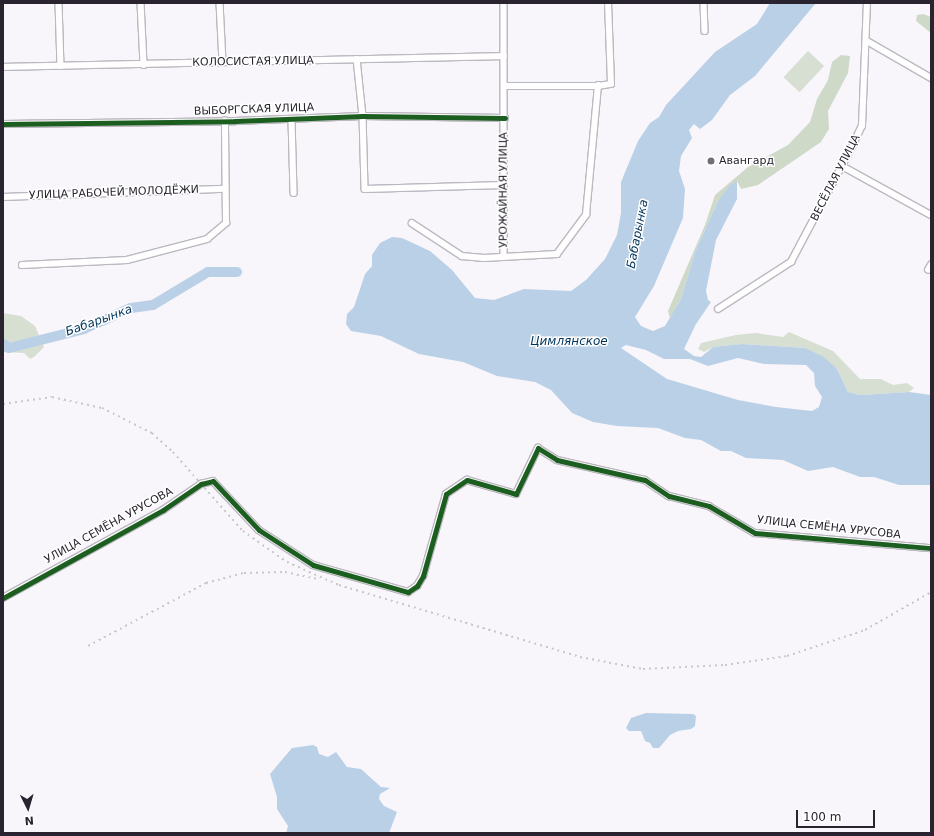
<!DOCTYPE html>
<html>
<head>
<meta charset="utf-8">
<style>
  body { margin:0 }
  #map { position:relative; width:934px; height:836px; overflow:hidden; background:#f8f6fb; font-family:"DejaVu Sans",sans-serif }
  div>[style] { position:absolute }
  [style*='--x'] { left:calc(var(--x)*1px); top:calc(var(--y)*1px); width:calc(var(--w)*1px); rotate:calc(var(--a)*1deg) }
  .green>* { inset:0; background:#d6dfd2; transform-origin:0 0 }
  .forest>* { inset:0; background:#ced9c8 }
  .water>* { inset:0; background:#bad0e7 }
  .river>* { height:10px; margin:-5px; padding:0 5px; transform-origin:5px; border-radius:5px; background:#bad0e7 }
  .roads { filter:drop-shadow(1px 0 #bcb8c0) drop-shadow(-1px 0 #bcb8c0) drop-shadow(0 1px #bcb8c0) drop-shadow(0 -1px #bcb8c0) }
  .minor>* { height:5.5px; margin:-2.75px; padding:0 2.75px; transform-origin:2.75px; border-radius:2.75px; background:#fefefe }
  .rail>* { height:1.5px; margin-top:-0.75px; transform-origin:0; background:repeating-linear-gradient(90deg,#c8c7ca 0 2px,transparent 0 6px) }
  .cycleway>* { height:5px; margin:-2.5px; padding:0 2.5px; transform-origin:2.5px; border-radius:2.5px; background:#1b5e20 }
  .dots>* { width:11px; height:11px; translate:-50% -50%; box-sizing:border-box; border:2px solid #fff; border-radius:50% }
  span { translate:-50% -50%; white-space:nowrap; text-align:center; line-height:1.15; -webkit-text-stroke:3px #fff; paint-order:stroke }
  .street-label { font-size:11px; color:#29242f }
  .poi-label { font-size:11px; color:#29242f }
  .left { translate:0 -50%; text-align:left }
  .water-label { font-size:12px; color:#00345b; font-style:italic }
  .frame { position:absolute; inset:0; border:4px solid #29242f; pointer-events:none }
  .north { position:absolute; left:8px; top:788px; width:40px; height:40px; -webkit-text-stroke:3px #fff; paint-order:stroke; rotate:175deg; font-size:11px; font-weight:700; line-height:16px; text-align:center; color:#29242f }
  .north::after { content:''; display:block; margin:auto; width:14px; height:18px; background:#29242f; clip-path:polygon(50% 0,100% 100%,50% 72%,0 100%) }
  .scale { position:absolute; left:796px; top:810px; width:79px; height:18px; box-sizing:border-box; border:2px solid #29242f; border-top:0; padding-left:5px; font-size:12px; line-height:14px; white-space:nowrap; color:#29242f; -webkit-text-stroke:3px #fff; paint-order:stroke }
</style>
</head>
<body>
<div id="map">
  <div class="green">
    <div style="left:808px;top:51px;width:22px;height:36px;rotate:43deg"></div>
    <div style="clip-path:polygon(3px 313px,21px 316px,35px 326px,44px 347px,34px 357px,30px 359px,24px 353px,3px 352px)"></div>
    <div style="clip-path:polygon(789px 332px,833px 351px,860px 379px,881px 379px,893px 385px,907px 383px,914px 388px,909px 392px,860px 395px,848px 392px,837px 369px,805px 348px,742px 344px,713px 347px,704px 352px,698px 349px,701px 343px,736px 335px,756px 333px,783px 337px)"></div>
  </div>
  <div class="forest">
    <div style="clip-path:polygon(923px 14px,931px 17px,931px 33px,916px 21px,917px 15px)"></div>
    <div style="clip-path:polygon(841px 55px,850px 56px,848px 73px,828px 111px,829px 129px,821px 142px,758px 185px,741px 189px,737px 181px,718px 201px,695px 252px,681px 299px,670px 318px,668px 311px,705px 225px,715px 195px,748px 167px,788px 145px,810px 122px,817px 99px,828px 80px,832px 62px)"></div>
  </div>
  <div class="water">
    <div style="clip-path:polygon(evenodd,770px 3px,816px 3px,755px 76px,730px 95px,712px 120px,700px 129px,694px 124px,689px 130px,692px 138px,681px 156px,679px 171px,685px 189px,683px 218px,654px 286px,635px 317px,641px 326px,653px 331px,665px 326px,681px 299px,695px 252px,718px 201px,730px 185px,737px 181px,737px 199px,716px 240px,706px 291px,708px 300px,711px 302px,696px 324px,684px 349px,694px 356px,701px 357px,713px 347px,742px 344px,805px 348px,824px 357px,837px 369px,848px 392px,860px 395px,909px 392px,931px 395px,931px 485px,899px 485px,874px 477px,860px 477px,833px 467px,808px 471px,783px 460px,746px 458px,731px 451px,721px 451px,701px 440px,685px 438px,658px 428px,617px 426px,593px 422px,572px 413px,551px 390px,535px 382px,497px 376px,463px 362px,419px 354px,381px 336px,351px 331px,346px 324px,347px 314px,354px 307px,365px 274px,372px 266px,372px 255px,380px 243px,392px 237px,402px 238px,430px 251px,452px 270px,475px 298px,494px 300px,524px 289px,571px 291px,586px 280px,605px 259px,617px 235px,621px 213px,621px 182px,638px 141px,650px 123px,659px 117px,666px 105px,715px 52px,757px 24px,770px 3px,626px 345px,646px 350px,664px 359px,690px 359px,708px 366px,738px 358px,764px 364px,806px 365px,814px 373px,815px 386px,822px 397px,819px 407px,812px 411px,776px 407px,738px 400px,667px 379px,621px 348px,626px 345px)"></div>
    <div style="clip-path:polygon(646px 713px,693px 714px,696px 716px,695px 726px,691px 729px,678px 731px,670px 735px,659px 748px,653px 748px,650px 743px,645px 741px,641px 731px,629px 731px,626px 728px,631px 718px)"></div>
    <div style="clip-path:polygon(313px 745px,317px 747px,319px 754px,328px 757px,336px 752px,347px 767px,361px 769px,381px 787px,390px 788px,380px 794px,379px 799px,384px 806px,397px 812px,389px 833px,286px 833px,288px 826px,277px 809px,277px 797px,270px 774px,292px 748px)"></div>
  </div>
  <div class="river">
    <div style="--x:3;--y:344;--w:7;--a:34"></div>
    <div style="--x:9;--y:348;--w:77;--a:-14.2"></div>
    <div style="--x:84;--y:329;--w:51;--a:-24.1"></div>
    <div style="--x:131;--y:308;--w:22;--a:-8"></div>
    <div style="--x:153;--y:305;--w:64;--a:-31"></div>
    <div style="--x:208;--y:272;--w:29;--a:0"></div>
  </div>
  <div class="roads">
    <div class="minor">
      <div style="--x:59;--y:3;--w:63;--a:88.2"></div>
      <div style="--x:141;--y:3;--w:62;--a:87.2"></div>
      <div style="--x:220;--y:3;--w:59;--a:87.1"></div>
      <div style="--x:504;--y:3;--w:254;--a:90"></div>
      <div style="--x:704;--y:3;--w:28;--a:88"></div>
      <div style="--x:867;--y:41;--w:74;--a:30"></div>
      <div style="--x:357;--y:59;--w:57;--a:84"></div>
      <div style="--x:363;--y:116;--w:73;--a:88.4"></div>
      <div style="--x:365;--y:189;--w:138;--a:-1.7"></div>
      <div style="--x:3;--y:67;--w:501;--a:-1.26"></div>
      <div style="--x:505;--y:86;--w:93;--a:0"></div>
      <div style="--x:292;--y:120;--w:73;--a:88.4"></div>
      <div style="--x:3;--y:124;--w:232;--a:-0.7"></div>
      <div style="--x:235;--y:121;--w:128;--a:-2.2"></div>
      <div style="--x:363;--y:116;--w:142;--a:0.8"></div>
      <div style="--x:842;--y:166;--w:102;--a:28.8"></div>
      <div style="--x:3;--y:197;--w:222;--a:-2.1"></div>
      <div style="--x:412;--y:223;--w:60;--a:33.4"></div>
      <div style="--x:462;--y:256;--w:22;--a:5"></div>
      <div style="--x:484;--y:258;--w:73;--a:-3.1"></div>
      <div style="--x:557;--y:254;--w:49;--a:-53.4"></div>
      <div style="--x:586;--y:215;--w:130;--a:-84.7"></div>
      <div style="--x:598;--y:86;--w:13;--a:-9"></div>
      <div style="--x:611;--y:84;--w:81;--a:-92.1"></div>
      <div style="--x:22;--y:265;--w:105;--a:-2.7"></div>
      <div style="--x:127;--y:260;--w:83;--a:-14.7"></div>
      <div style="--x:207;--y:239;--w:25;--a:-40"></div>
      <div style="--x:226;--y:223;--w:102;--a:-90.6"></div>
      <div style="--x:928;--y:270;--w:6;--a:-59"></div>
      <div style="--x:718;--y:309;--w:87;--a:-32.8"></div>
      <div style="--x:791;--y:262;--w:130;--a:-62.1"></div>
      <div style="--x:852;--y:147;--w:23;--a:-65"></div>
      <div style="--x:862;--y:126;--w:123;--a:-87.7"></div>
      <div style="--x:3;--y:598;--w:183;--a:-28.8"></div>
      <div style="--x:163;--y:510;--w:46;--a:-34.4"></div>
      <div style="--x:201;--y:484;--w:12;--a:-14"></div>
      <div style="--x:213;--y:481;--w:67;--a:46.8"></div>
      <div style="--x:259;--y:530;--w:64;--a:32.9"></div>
      <div style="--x:313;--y:565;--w:99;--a:15.9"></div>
      <div style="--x:408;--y:592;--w:11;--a:-34"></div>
      <div style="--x:417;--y:586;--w:12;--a:-59"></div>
      <div style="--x:423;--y:576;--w:85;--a:-74.3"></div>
      <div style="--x:446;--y:494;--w:25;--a:-34"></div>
      <div style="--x:467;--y:480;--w:51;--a:15.9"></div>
      <div style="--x:516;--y:494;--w:51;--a:-64.4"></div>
      <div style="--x:538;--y:448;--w:22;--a:32"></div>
      <div style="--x:557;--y:460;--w:90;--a:12.8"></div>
      <div style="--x:645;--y:480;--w:29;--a:34"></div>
      <div style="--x:669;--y:496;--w:41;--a:14"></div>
      <div style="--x:709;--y:506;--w:53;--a:30.4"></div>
      <div style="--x:755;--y:533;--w:177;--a:4.9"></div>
    </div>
  </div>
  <div class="rail">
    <div style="--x:3;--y:404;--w:49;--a:-8.1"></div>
    <div style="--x:52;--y:397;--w:51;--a:12.4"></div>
    <div style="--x:102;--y:408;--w:56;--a:26.6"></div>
    <div style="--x:152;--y:433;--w:28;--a:42"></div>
    <div style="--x:173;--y:452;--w:106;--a:48.5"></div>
    <div style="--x:243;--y:531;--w:54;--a:35.2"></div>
    <div style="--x:287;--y:562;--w:57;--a:23.9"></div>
    <div style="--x:339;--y:585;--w:252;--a:16.6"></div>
    <div style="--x:580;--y:657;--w:64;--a:10.8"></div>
    <div style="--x:643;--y:669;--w:82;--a:-2.8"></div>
    <div style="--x:725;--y:665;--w:63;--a:-8.3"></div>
    <div style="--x:787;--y:656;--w:82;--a:-18.4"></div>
    <div style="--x:865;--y:630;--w:76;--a:-29.9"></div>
    <div style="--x:88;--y:646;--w:134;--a:-28.1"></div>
    <div style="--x:206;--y:583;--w:39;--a:-15"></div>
    <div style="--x:244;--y:573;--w:41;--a:-1.4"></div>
    <div style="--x:285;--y:572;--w:33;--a:12"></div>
  </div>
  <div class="cycleway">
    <div style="--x:3;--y:124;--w:232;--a:-0.7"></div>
    <div style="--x:235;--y:121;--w:128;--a:-2.2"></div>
    <div style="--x:363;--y:116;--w:142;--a:0.8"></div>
    <div style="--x:3;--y:598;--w:183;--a:-28.8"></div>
    <div style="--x:163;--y:510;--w:46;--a:-34.4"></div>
    <div style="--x:201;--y:484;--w:12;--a:-14"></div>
    <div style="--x:213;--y:481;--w:67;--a:46.8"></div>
    <div style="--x:259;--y:530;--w:64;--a:32.9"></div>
    <div style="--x:313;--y:565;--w:99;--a:15.9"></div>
    <div style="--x:408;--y:592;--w:11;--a:-34"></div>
    <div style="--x:417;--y:586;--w:12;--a:-59"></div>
    <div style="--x:423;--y:576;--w:85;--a:-74.3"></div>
    <div style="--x:446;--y:494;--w:25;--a:-34"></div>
    <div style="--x:467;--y:480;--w:51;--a:15.9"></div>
    <div style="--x:516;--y:494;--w:51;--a:-64.4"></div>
    <div style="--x:538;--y:448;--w:22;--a:32"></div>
    <div style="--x:557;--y:460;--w:90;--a:12.8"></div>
    <div style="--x:645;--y:480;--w:29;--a:34"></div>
    <div style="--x:669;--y:496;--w:41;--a:14"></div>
    <div style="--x:709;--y:506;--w:53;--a:30.4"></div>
    <div style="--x:755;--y:533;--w:177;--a:4.9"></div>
  </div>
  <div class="dots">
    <div style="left:711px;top:161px;background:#716e76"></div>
  </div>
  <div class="street-label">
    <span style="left:253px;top:62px;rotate:-1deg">КОЛОСИСТАЯ УЛИЦА</span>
    <span style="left:254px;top:110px;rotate:-2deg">ВЫБОРГСКАЯ УЛИЦА</span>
    <span style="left:836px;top:178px;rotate:-63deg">ВЕСЁЛАЯ УЛИЦА</span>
    <span style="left:504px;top:190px;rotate:-90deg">УРОЖАЙНАЯ УЛИЦА</span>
    <span style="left:114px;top:193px;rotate:-2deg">УЛИЦА РАБОЧЕЙ МОЛОДЁЖИ</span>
    <span style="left:109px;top:526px;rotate:-29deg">УЛИЦА СЕМЁНА УРУСОВА</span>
    <span style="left:829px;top:528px;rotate:6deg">УЛИЦА СЕМЁНА УРУСОВА</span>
  </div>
  <div class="poi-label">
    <span class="left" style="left:719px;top:161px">Авангард</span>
  </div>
  <div class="water-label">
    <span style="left:638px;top:234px;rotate:-79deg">Бабарынка</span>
    <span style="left:99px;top:321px;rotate:-20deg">Бабарынка</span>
    <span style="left:569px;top:342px">Цимлянское</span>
  </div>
  <div class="frame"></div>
  <div class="north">N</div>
  <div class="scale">100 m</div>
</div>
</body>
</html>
